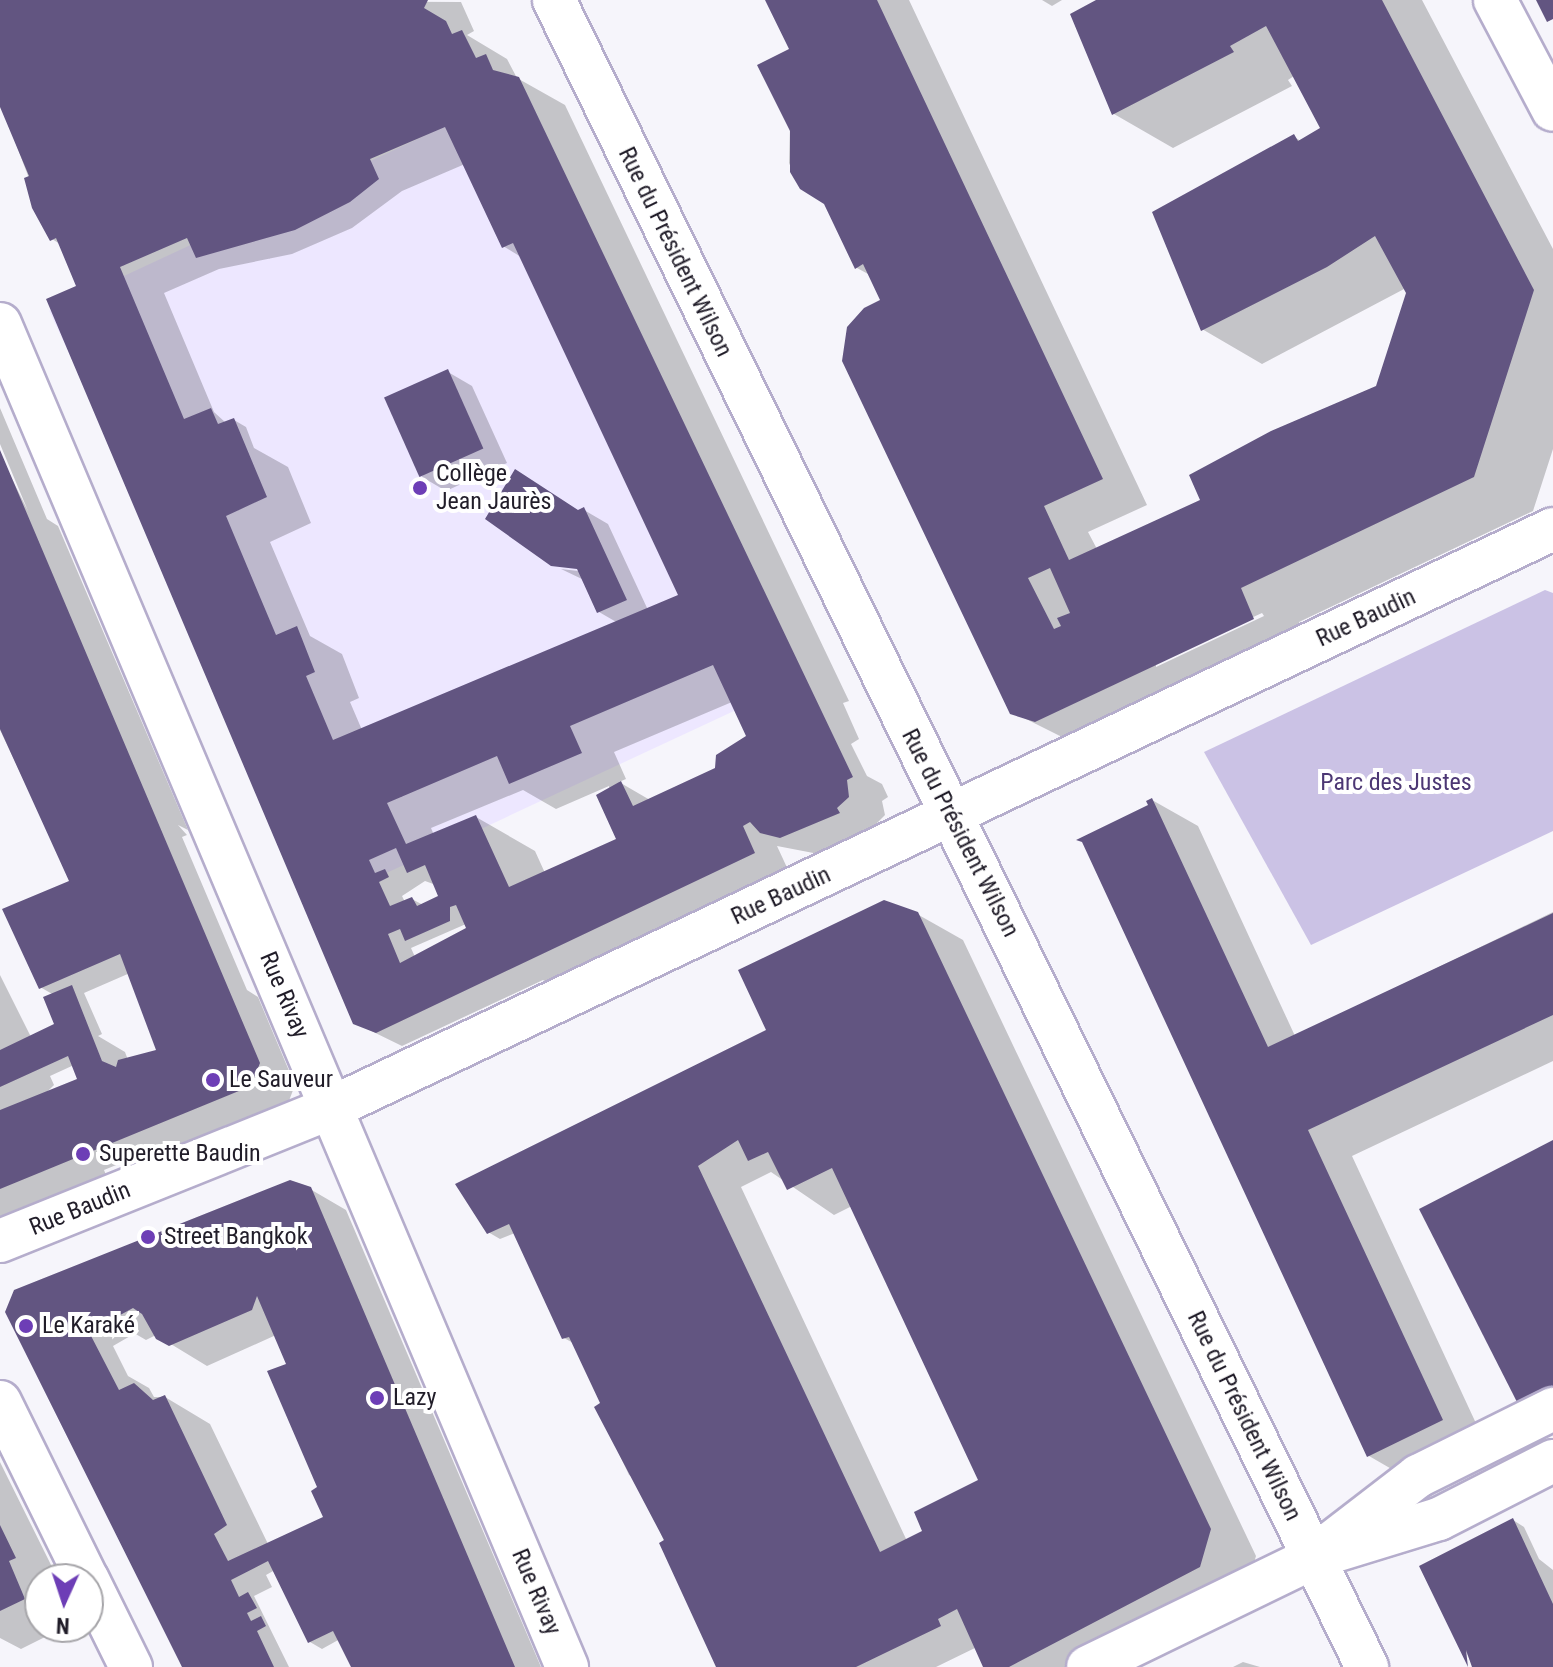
<!DOCTYPE html>
<html>
<head>
<meta charset="utf-8">
<style>
  body { margin:0 }
  #map { position:relative; width:1553px; height:1667px; overflow:hidden; background:#f6f5fb; font-family:"Roboto Condensed",sans-serif }
  div>[style] { position:absolute }
  [style*='--x'] { left:calc(var(--x)*1px); top:calc(var(--y)*1px); width:calc(var(--w)*1px); rotate:calc(var(--a)*1deg) }
  .built>* { inset:0; background:#ede7ff; transform-origin:0 0 }
  .green>* { inset:0; background:#cbc2e5 }
  .shadow>* { inset:0; background:#0003 }
  .building>* { inset:0; background:#625581; transform-origin:0 0 }
  .roads { filter:drop-shadow(2px 0 #b5adcc) drop-shadow(-2px 0 #b5adcc) drop-shadow(0 2px #b5adcc) drop-shadow(0 -2px #b5adcc) }
  .street>* { height:42px; margin:-21px; padding:0 21px; transform-origin:21px; border-radius:21px; background:#fff }
  .dots>* { width:22px; height:22px; translate:-50% -50%; box-sizing:border-box; border:4px solid #fff; border-radius:50% }
  span { translate:-50% -50%; white-space:nowrap; text-align:center; line-height:1.15; -webkit-text-stroke:8px #fff; paint-order:stroke }
  .street-label { font-size:24px; color:#211d29 }
  .poi-label { font-size:24px; color:#211d29 }
  .left { translate:0 -50%; text-align:left }
  .park-label { font-size:24px; color:#4c3774 }
  .north { position:absolute; left:24px; top:1563px; width:80px; height:80px; box-sizing:border-box; background:#fff; border:2px solid #a6a5a9; border-radius:50%; rotate:183deg; font-size:22px; font-weight:700; line-height:32px; text-align:center; color:#211d29 }
  .north::after { content:''; display:block; margin:auto; width:28px; height:36px; background:#6d3eb6; clip-path:polygon(50% 0,100% 100%,50% 72%,0 100%) }
</style>
</head>
<body>
<div id="map">
  <div class="built">
    <div style="left:525px;top:89px;width:652px;height:525px;rotate:65deg"></div>
  </div>
  <div class="green">
    <div style="clip-path:polygon(1545px 590px,1553px 593px,1553px 831px,1311px 945px,1204px 752px)"></div>
  </div>
  <div class="shadow">
    <div style="clip-path:polygon(evenodd,0 0,461px 2px,474px 31px,467px 35px,507px 59px,517px 78px,565px 105px,849px 701px,843px 703px,859px 739px,851px 744px,867px 776px,882px 784px,888px 797px,882px 801px,885px 815px,871px 829px,874px 834px,829px 856px,777px 846px,790px 874px,578px 1000px,543px 980px,402px 1046px,355px 1023px,78px 287px,60px 244px,52px 239px,0 102px,0 0,465px 164px,503px 246px,521px 257px,681px 596px,648px 610px,608px 524px,584px 510px,580px 511px,587px 572px,561px 569px,584px 580px,599px 612px,618px 623px,362px 730px,350px 702px,359px 698px,342px 654px,310px 636px,270px 542px,311px 523px,288px 467px,254px 448px,246px 427px,234px 420px,226px 423px,214px 412px,164px 293px,219px 269px,292px 254px,352px 228px,402px 191px,465px 164px,0 0,732px 702px,749px 737px,716px 769px,650px 800px,619px 782px,626px 779px,614px 752px,732px 702px,0 0,609px 786px,619px 840px,545px 873px,535px 851px,476px 817px,434px 835px,431px 828px,523px 790px,556px 809px,609px 786px,0 0,425px 881px,436px 885px,440px 897px,423px 905px,412px 899px,405px 902px,402px 896px,425px 881px,0 0,466px 924px,468px 929px,415px 957px,411px 948px,466px 924px)"></div>
    <div style="clip-path:polygon(evenodd,768px 0,909px 0,1147px 505px,1088px 532px,1097px 549px,1203px 501px,1378px 387px,1408px 293px,1406px 288px,1262px 364px,1202px 329px,1294px 137px,1301px 141px,1322px 129px,1294px 76px,1288px 80px,1292px 86px,1173px 148px,1114px 114px,1073px 15px,1100px 0,1422px 0,1553px 249px,1553px 449px,1533px 511px,1299px 622px,1312px 653px,1072px 742px,1012px 712px,883px 301px,868px 274px,857px 268px,826px 203px,796px 180px,789px 163px,792px 50px,768px 0,1262px 613px,1264px 616px,1156px 667px,1156px 662px,1262px 613px)"></div>
    <div style="clip-path:polygon(1042px 0,1062px 0,1052px 6px)"></div>
    <div style="clip-path:polygon(448px 372px,472px 386px,507px 463px,446px 491px,422px 477px)"></div>
    <div style="clip-path:polygon(evenodd,0 408px,47px 519px,58px 526px,188px 830px,178px 825px,187px 835px,182px 837px,247px 990px,258px 997px,295px 1085px,287px 1106px,143px 1165px,131px 1159px,104px 1170px,116px 1199px,0 1223px,0 975px,31px 1037px,57px 1025px,54px 995px,40px 987px,72px 882px,0 730px,0 455px,28px 511px,0 444px,0 408px,130px 973px,158px 1052px,128px 1060px,125px 1052px,98px 1036px,102px 1034px,84px 993px,130px 973px,0 408px,74px 1065px,81px 1083px,46px 1093px,54px 1085px,50px 1076px,74px 1065px)"></div>
    <div style="clip-path:polygon(1152px 800px,1198px 826px,1295px 1036px,1553px 912px,1553px 1061px,1352px 1156px,1487px 1447px,1414px 1482px,1369px 1456px)"></div>
    <div style="clip-path:polygon(evenodd,917px 914px,963px 940px,1256px 1556px,1245px 1593px,1103px 1667px,988px 1667px,977px 1647px,936px 1667px,718px 1667px,638px 1480px,629px 1475px,597px 1407px,603px 1404px,575px 1344px,564px 1338px,515px 1233px,500px 1239px,488px 1232px,458px 1185px,769px 1031px,917px 914px,771px 1172px,834px 1215px,852px 1206px,981px 1481px,925px 1532px,907px 1541px,741px 1187px,771px 1172px)"></div>
    <div style="clip-path:polygon(evenodd,310px 1189px,346px 1210px,541px 1667px,353px 1667px,340px 1639px,322px 1649px,310px 1642px,275px 1570px,266px 1575px,272px 1587px,254px 1596px,289px 1667px,184px 1667px,8px 1312px,310px 1189px,127px 1329px,146px 1340px,156px 1335px,207px 1366px,276px 1335px,289px 1365px,326px 1518px,268px 1544px,210px 1424px,165px 1397px,154px 1397px,149px 1388px,128px 1376px,113px 1346px,132px 1335px,127px 1329px)"></div>
    <div style="clip-path:polygon(0 1462px,58px 1579px,40px 1579px,40px 1627px,65px 1627px,21px 1649px,0 1638px)"></div>
    <div style="clip-path:polygon(1513px 1520px,1524px 1527px,1539px 1559px,1553px 1570px,1553px 1667px,1473px 1667px,1459px 1636px)"></div>
    <div style="clip-path:polygon(1243px 1662px,1260px 1667px,1233px 1667px)"></div>
  </div>
  <div class="building">
    <div style="clip-path:polygon(evenodd,0 0,428px 0,424px 8px,446px 21px,452px 34px,462px 30px,476px 58px,486px 54px,493px 70px,519px 77px,853px 777px,847px 780px,849px 797px,837px 808px,840px 813px,780px 838px,760px 833px,750px 822px,743px 826px,755px 853px,376px 1033px,353px 1024px,46px 299px,76px 286px,56px 238px,50px 241px,32px 208px,24px 178px,29px 176px,0 107px,0 0,445px 127px,502px 248px,513px 243px,678px 595px,333px 740px,306px 676px,315px 672px,297px 626px,276px 635px,226px 516px,267px 497px,234px 418px,218px 424px,211px 408px,184px 419px,120px 267px,187px 238px,196px 258px,295px 230px,350px 202px,379px 179px,370px 159px,445px 127px,0 0,713px 665px,746px 736px,716px 755px,715px 768px,633px 806px,621px 781px,596px 795px,616px 839px,509px 887px,476px 815px,406px 844px,387px 803px,497px 756px,509px 784px,582px 753px,570px 726px,713px 665px,0 0,396px 848px,407px 873px,425px 865px,438px 896px,417px 906px,412px 897px,390px 906px,379px 882px,389px 877px,385px 869px,375px 873px,369px 860px,396px 848px,0 0,456px 905px,466px 928px,400px 963px,388px 934px,400px 929px,405px 941px,450px 921px,450px 907px,456px 905px)"></div>
    <div style="clip-path:polygon(evenodd,765px 0,877px 0,1103px 479px,1044px 506px,1069px 560px,1200px 500px,1189px 475px,1271px 431px,1376px 386px,1406px 293px,1375px 236px,1327px 267px,1201px 331px,1152px 212px,1294px 134px,1298px 141px,1320px 128px,1266px 26px,1230px 46px,1234px 52px,1112px 115px,1070px 14px,1096px 0,1382px 0,1534px 290px,1474px 477px,1241px 588px,1254px 619px,1035px 722px,1010px 714px,842px 361px,847px 327px,864px 308px,880px 300px,863px 264px,855px 269px,824px 204px,800px 189px,790px 172px,790px 131px,757px 65px,789px 49px,765px 0,1050px 568px,1070px 613px,1057px 618px,1061px 626px,1054px 629px,1028px 578px,1050px 568px)"></div>
    <div style="clip-path:polygon(1536px 0,1553px 0,1553px 19px,1547px 22px)"></div>
    <div style="left:448px;top:369px;width:87px;height:70px;rotate:66deg"></div>
    <div style="clip-path:polygon(0 450px,260px 1063px,251px 1086px,0 1189px,0 1110px,77px 1079px,68px 1056px,0 1087px,0 1050px,54px 1024px,43px 997px,72px 985px,102px 1061px,116px 1067px,118px 1060px,156px 1050px,120px 954px,39px 989px,2px 909px,69px 881px,0 729px)"></div>
    <div style="clip-path:polygon(515px 469px,578px 510px,584px 507px,627px 600px,597px 613px,577px 569px,551px 566px,485px 519px)"></div>
    <div style="clip-path:polygon(1152px 798px,1268px 1047px,1553px 913px,1553px 1015px,1308px 1130px,1443px 1420px,1367px 1457px,1082px 842px,1076px 840px,1148px 805px,1146px 801px)"></div>
    <div style="clip-path:polygon(evenodd,884px 900px,918px 912px,1211px 1529px,1200px 1567px,1009px 1667px,983px 1667px,957px 1609px,938px 1619px,941px 1626px,856px 1667px,716px 1667px,659px 1543px,664px 1540px,594px 1407px,600px 1403px,569px 1337px,562px 1339px,509px 1224px,487px 1234px,455px 1184px,766px 1030px,738px 970px,884px 900px,738px 1140px,748px 1161px,768px 1152px,787px 1190px,832px 1168px,978px 1480px,914px 1512px,922px 1531px,880px 1552px,698px 1166px,738px 1140px)"></div>
    <div style="clip-path:polygon(1553px 1140px,1553px 1386px,1518px 1404px,1419px 1209px)"></div>
    <div style="clip-path:polygon(evenodd,290px 1180px,311px 1187px,515px 1667px,351px 1667px,333px 1631px,308px 1643px,268px 1561px,231px 1580px,239px 1597px,248px 1592px,257px 1608px,247px 1613px,251px 1621px,261px 1616px,266px 1626px,257px 1631px,274px 1667px,182px 1667px,5px 1312px,14px 1290px,290px 1180px,257px 1296px,286px 1364px,267px 1371px,317px 1487px,311px 1491px,323px 1517px,228px 1561px,214px 1534px,227px 1525px,165px 1395px,153px 1400px,134px 1383px,119px 1390px,89px 1332px,133px 1308px,142px 1314px,156px 1339px,169px 1346px,252px 1310px,257px 1296px)"></div>
    <div style="clip-path:polygon(1513px 1518px,1553px 1604px,1553px 1667px,1472px 1667px,1466px 1650px,1468px 1667px,1419px 1566px)"></div>
    <div style="clip-path:polygon(0 1525px,16px 1558px,9px 1561px,25px 1599px,0 1611px)"></div>
  </div>
  <div class="roads">
    <div class="street">
      <div style="--x:554;--y:0;--w:1855;--a:64"></div>
      <div style="--x:1495;--y:0;--w:124;--a:62.2"></div>
      <div style="--x:0;--y:324;--w:1458;--a:67.11"></div>
      <div style="--x:0;--y:1241;--w:357;--a:-21.9"></div>
      <div style="--x:331;--y:1108;--w:1352;--a:-25.35"></div>
      <div style="--x:0;--y:1402;--w:197;--a:63.8"></div>
      <div style="--x:1331;--y:1543;--w:110;--a:-37.6"></div>
      <div style="--x:1418;--y:1476;--w:151;--a:-26.4"></div>
      <div style="--x:88;--y:1580;--w:97;--a:63.7"></div>
      <div style="--x:1088;--y:1667;--w:249;--a:-25.9"></div>
      <div style="--x:1312;--y:1558;--w:133;--a:-17.1"></div>
      <div style="--x:1439;--y:1519;--w:128;--a:-27"></div>
    </div>
  </div>
  <div class="dots">
    <div style="left:420px;top:488px;background:#6d3eb6"></div>
    <div style="left:213px;top:1080px;background:#6d3eb6"></div>
    <div style="left:83px;top:1154px;background:#6d3eb6"></div>
    <div style="left:148px;top:1237px;background:#6d3eb6"></div>
    <div style="left:26px;top:1326px;background:#6d3eb6"></div>
    <div style="left:377px;top:1398px;background:#6d3eb6"></div>
  </div>
  <div class="street-label">
    <span style="left:675px;top:252px;rotate:64deg">Rue du Président Wilson</span>
    <span style="left:1366px;top:618px;rotate:-25deg">Rue Baudin</span>
    <span style="left:960px;top:833px;rotate:63deg">Rue du Président Wilson</span>
    <span style="left:781px;top:896px;rotate:-25deg">Rue Baudin</span>
    <span style="left:284px;top:995px;rotate:67deg">Rue Rivay</span>
    <span style="left:80px;top:1209px;rotate:-22deg">Rue Baudin</span>
    <span style="left:1244px;top:1416px;rotate:64deg">Rue du Président Wilson</span>
    <span style="left:536px;top:1592px;rotate:67deg">Rue Rivay</span>
  </div>
  <div class="poi-label">
    <span class="left" style="left:436px;top:488px">Collège<br>Jean Jaurès</span>
    <span class="left" style="left:229px;top:1080px">Le Sauveur</span>
    <span class="left" style="left:99px;top:1154px">Superette Baudin</span>
    <span class="left" style="left:164px;top:1237px">Street Bangkok</span>
    <span class="left" style="left:42px;top:1326px">Le Karaké</span>
    <span class="left" style="left:393px;top:1398px">Lazy</span>
  </div>
  <div class="park-label">
    <span style="left:1396px;top:783px">Parc des Justes</span>
  </div>
  <div class="north">N</div>
</div>
</body>
</html>
